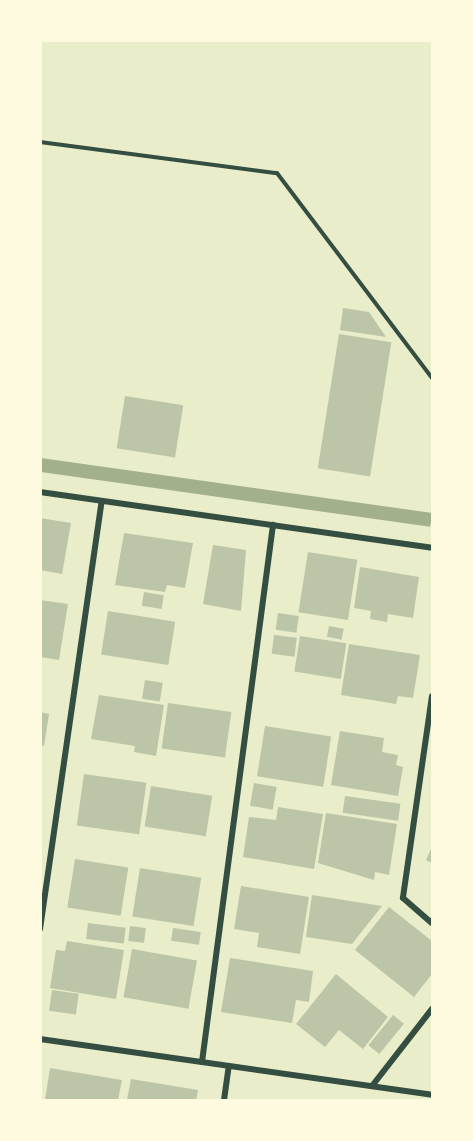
<!DOCTYPE html>
<html>
<head>
<meta charset="utf-8">
<style>
  body { margin:0 }
  #map { position:relative; width:473px; height:1141px; overflow:hidden; background:#e9edc9; font-family:"Source Sans 3",sans-serif }
  div>[style] { position:absolute }
  [style*='--x'] { left:calc(var(--x)*1px); top:calc(var(--y)*1px); width:calc(var(--w)*1px); rotate:calc(var(--a)*1deg) }
  .water>* { inset:0; background:#a3b18a; transform-origin:0 0 }
  .building>* { inset:0; background:#bcc5a7; transform-origin:0 0 }
  .path>* { height:4px; margin:-2px; padding:0 2px; transform-origin:2px; border-radius:2px; background:#344e41 }
  .minor>* { height:6px; margin:-3px; padding:0 3px; transform-origin:3px; border-radius:3px; background:#344e41 }
  span { translate:-50% -50%; white-space:nowrap; text-align:center; line-height:1.15; -webkit-text-stroke:4.5px #fefae0; paint-order:stroke }
  .frame { position:absolute; inset:0; border:42px solid #fefae0; pointer-events:none }
</style>
</head>
<body>
<div id="map">
  <div class="water">
    <div style="left:41px;top:458px;width:395px;height:14px;rotate:8deg"></div>
  </div>
  <div class="building">
    <div style="clip-path:polygon(343px 308px,369px 312px,386px 337px,340px 330px)"></div>
    <div style="left:339px;top:334px;width:53px;height:136px;rotate:9deg"></div>
    <div style="left:125px;top:396px;width:59px;height:53px;rotate:9deg"></div>
    <div style="clip-path:polygon(40px 518px,71px 523px,62px 574px,40px 570px)"></div>
    <div style="clip-path:polygon(124px 533px,193px 543px,185px 588px,167px 585px,165px 592px,115px 585px)"></div>
    <div style="clip-path:polygon(213px 545px,246px 550px,241px 611px,203px 604px)"></div>
    <div style="left:308px;top:552px;width:50px;height:61px;rotate:9deg"></div>
    <div style="clip-path:polygon(360px 567px,419px 577px,413px 618px,388px 614px,387px 622px,370px 619px,371px 611px,354px 608px)"></div>
    <div style="left:144px;top:592px;width:20px;height:14px;rotate:9deg"></div>
    <div style="clip-path:polygon(40px 600px,68px 604px,59px 660px,40px 657px)"></div>
    <div style="left:108px;top:611px;width:68px;height:44px;rotate:9deg"></div>
    <div style="left:278px;top:613px;width:21px;height:17px;rotate:8deg"></div>
    <div style="left:329px;top:626px;width:15px;height:11px;rotate:11deg"></div>
    <div style="left:274px;top:635px;width:23px;height:19px;rotate:7deg"></div>
    <div style="left:300px;top:636px;width:47px;height:36px;rotate:9deg"></div>
    <div style="clip-path:polygon(349px 644px,420px 655px,413px 698px,398px 696px,396px 704px,341px 695px)"></div>
    <div style="left:145px;top:680px;width:18px;height:19px;rotate:9deg"></div>
    <div style="clip-path:polygon(99px 695px,164px 705px,156px 756px,134px 752px,135px 746px,91px 739px)"></div>
    <div style="left:168px;top:703px;width:64px;height:46px;rotate:8deg"></div>
    <div style="clip-path:polygon(40px 712px,49px 714px,44px 746px,40px 745px)"></div>
    <div style="left:265px;top:726px;width:67px;height:51px;rotate:9deg"></div>
    <div style="clip-path:polygon(340px 731px,384px 738px,382px 752px,398px 755px,396px 765px,403px 767px,398px 796px,331px 785px)"></div>
    <div style="left:84px;top:774px;width:63px;height:52px;rotate:8deg"></div>
    <div style="left:254px;top:783px;width:23px;height:23px;rotate:10deg"></div>
    <div style="left:151px;top:786px;width:62px;height:41px;rotate:9deg"></div>
    <div style="left:345px;top:796px;width:56px;height:17px;rotate:8deg"></div>
    <div style="clip-path:polygon(278px 807px,323px 814px,314px 869px,243px 857px,249px 817px,276px 820px)"></div>
    <div style="clip-path:polygon(326px 813px,397px 824px,389px 875px,375px 872px,374px 880px,318px 863px)"></div>
    <div style="clip-path:polygon(432px 847px,432px 863px,426px 860px)"></div>
    <div style="left:75px;top:859px;width:54px;height:49px;rotate:9deg"></div>
    <div style="left:140px;top:868px;width:62px;height:49px;rotate:9deg"></div>
    <div style="clip-path:polygon(241px 886px,309px 897px,300px 954px,257px 947px,259px 933px,234px 929px)"></div>
    <div style="clip-path:polygon(312px 895px,382px 906px,352px 944px,306px 937px)"></div>
    <div style="clip-path:polygon(389px 907px,432px 941px,432px 974px,414px 997px,355px 950px)"></div>
    <div style="left:88px;top:923px;width:38px;height:16px;rotate:7deg"></div>
    <div style="left:130px;top:926px;width:16px;height:15px;rotate:7deg"></div>
    <div style="left:173px;top:928px;width:28px;height:13px;rotate:8deg"></div>
    <div style="clip-path:polygon(67px 941px,124px 950px,116px 999px,50px 988px,56px 950px,65px 951px)"></div>
    <div style="left:132px;top:949px;width:66px;height:49px;rotate:10deg"></div>
    <div style="clip-path:polygon(230px 958px,313px 971px,309px 1002px,296px 1000px,292px 1023px,221px 1012px)"></div>
    <div style="clip-path:polygon(336px 974px,388px 1017px,363px 1049px,339px 1030px,325px 1047px,296px 1024px)"></div>
    <div style="left:52px;top:990px;width:27px;height:21px;rotate:8deg"></div>
    <div style="left:393px;top:1015px;width:14px;height:39px;rotate:39deg"></div>
    <div style="clip-path:polygon(50px 1068px,122px 1080px,118px 1100px,45px 1100px)"></div>
    <div style="clip-path:polygon(131px 1079px,198px 1090px,196px 1100px,127px 1100px)"></div>
  </div>
  <div class="path">
    <div style="--x:40;--y:142;--w:239;--a:7.5"></div>
    <div style="--x:277;--y:173;--w:257;--a:52.9"></div>
  </div>
  <div class="minor">
    <div style="--x:40;--y:492;--w:396;--a:8.1"></div>
    <div style="--x:432;--y:696;--w:204;--a:98.2"></div>
    <div style="--x:403;--y:898;--w:38;--a:41"></div>
    <div style="--x:40;--y:929;--w:432;--a:-81.8"></div>
    <div style="--x:40;--y:1039;--w:396;--a:8.1"></div>
    <div style="--x:202;--y:1062;--w:542;--a:-82.47"></div>
    <div style="--x:372;--y:1086;--w:98;--a:-52.1"></div>
    <div style="--x:224;--y:1100;--w:34;--a:-82"></div>
  </div>
  <div class="frame"></div>
</div>
</body>
</html>
